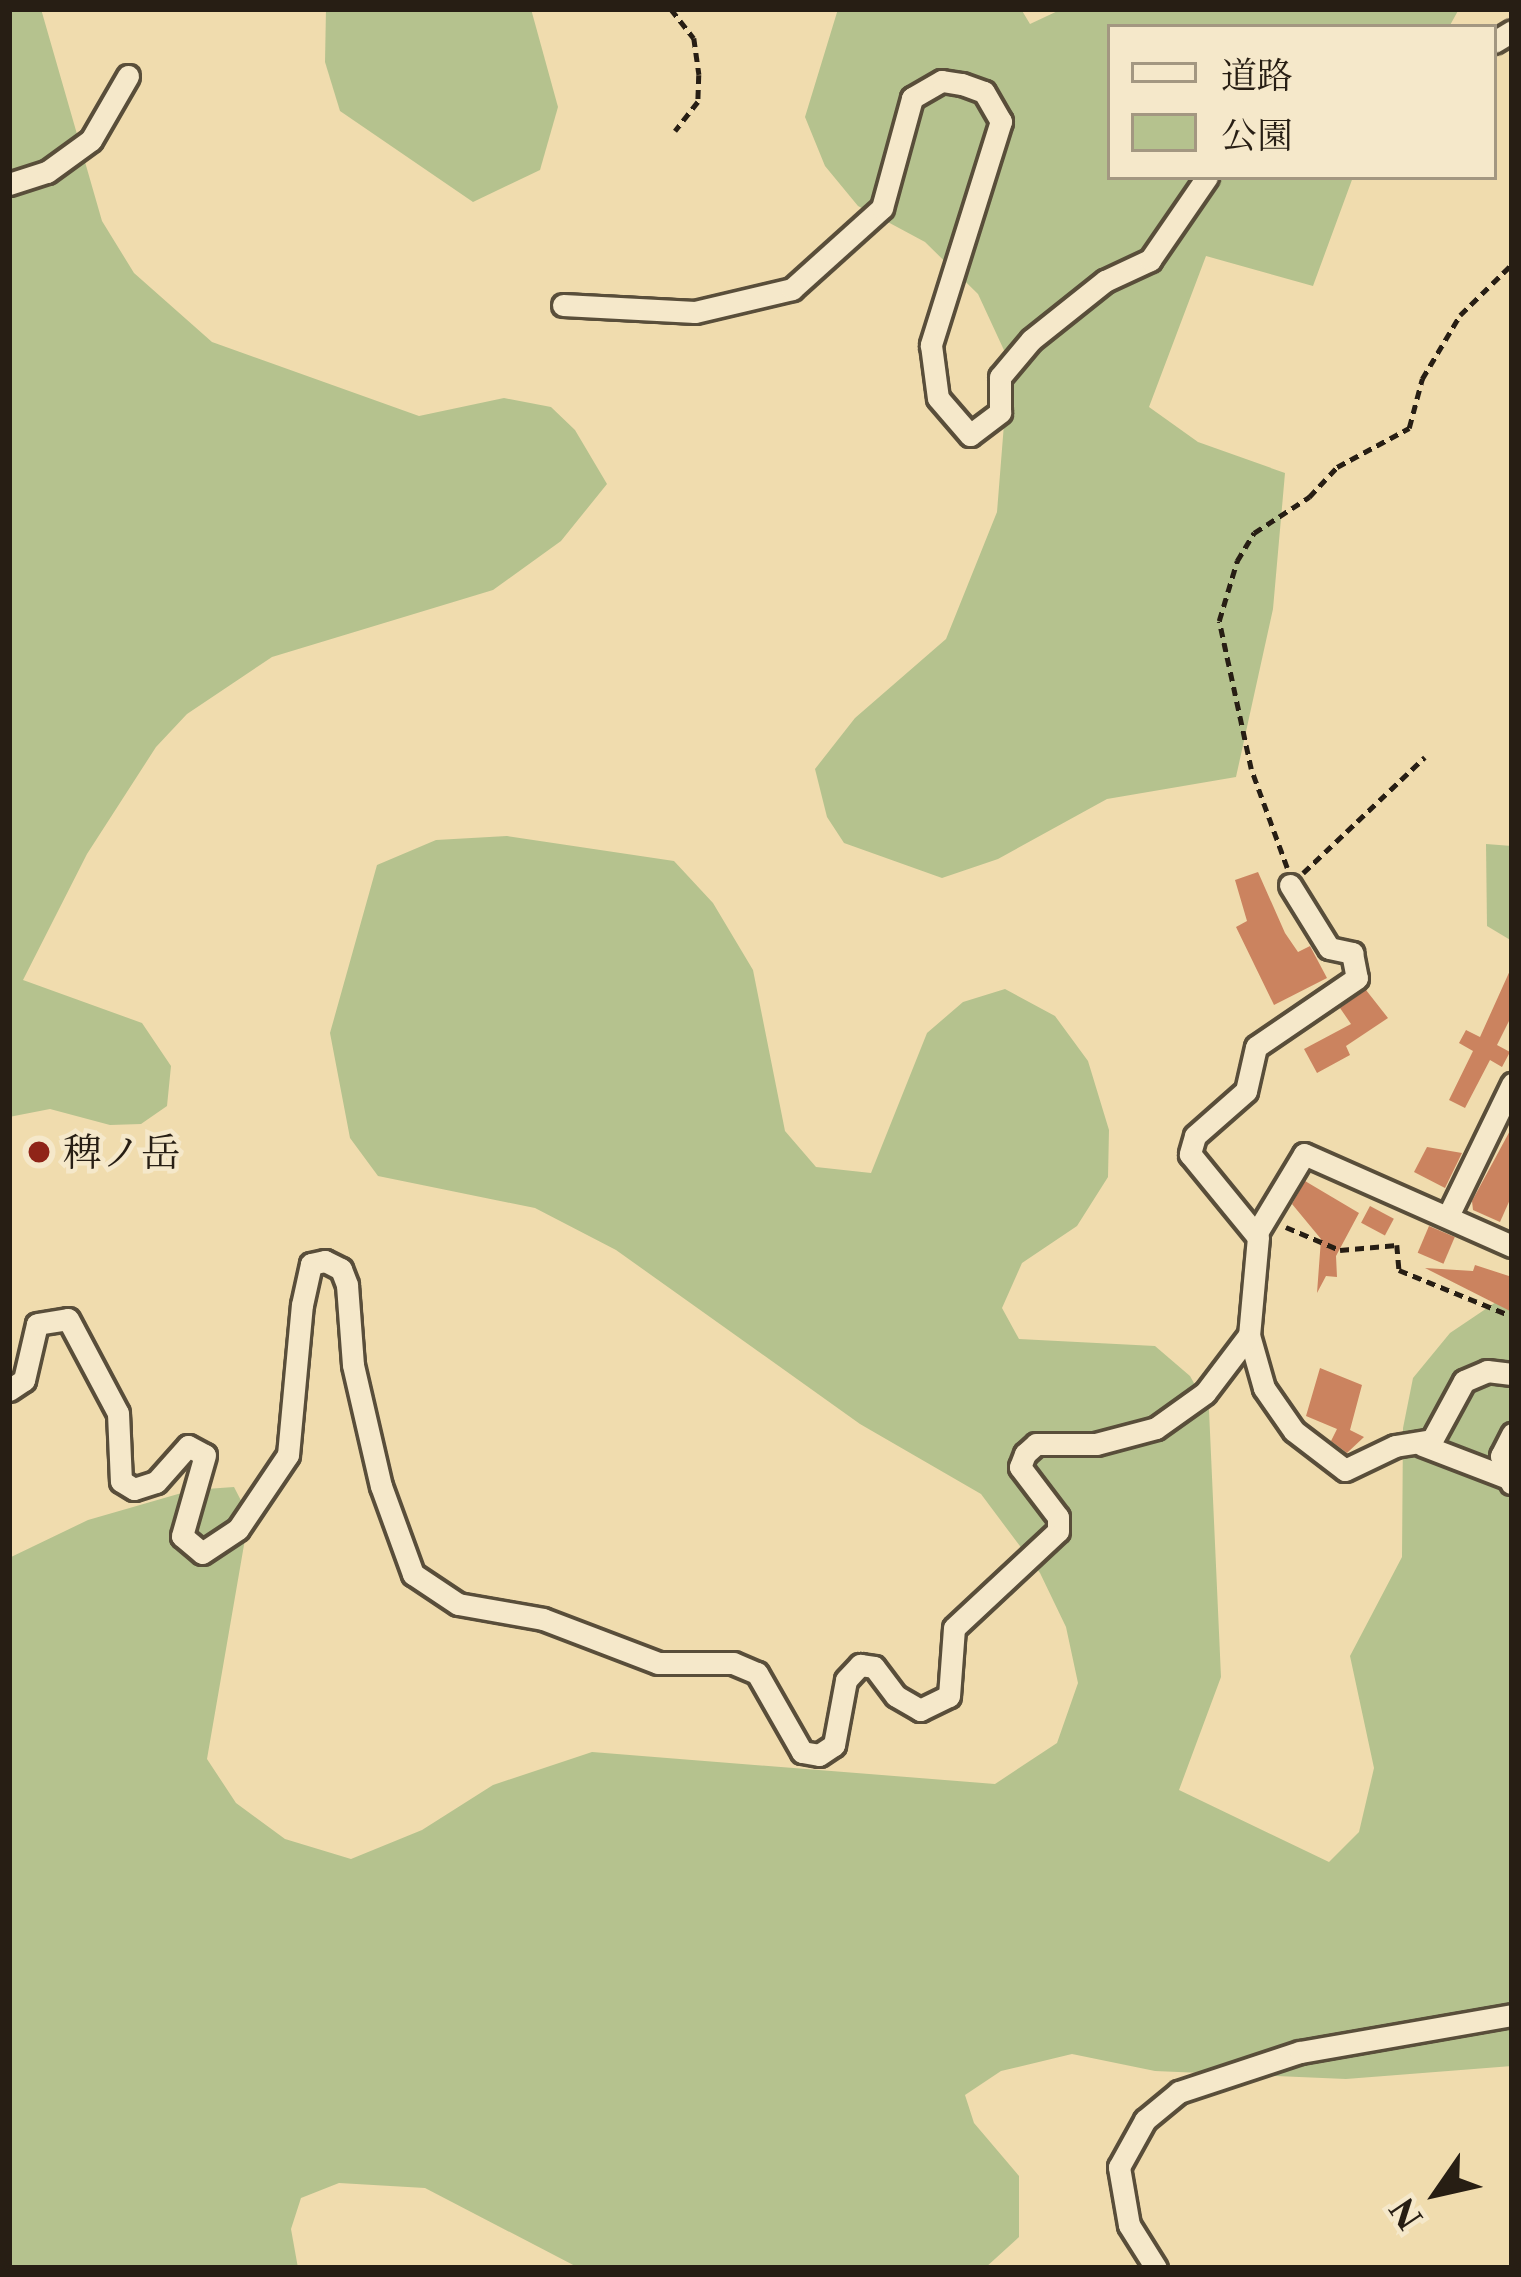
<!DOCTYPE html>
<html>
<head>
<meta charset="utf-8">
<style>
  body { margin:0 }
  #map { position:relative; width:1521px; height:2277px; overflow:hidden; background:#f0dcae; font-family:"Libre Caslon Text","Noto Serif JP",serif }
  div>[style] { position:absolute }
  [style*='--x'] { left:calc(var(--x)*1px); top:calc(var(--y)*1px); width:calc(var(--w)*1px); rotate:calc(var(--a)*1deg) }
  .green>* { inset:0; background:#b5c28e }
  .building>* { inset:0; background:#cb835f; transform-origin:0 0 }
  .path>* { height:4.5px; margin-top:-2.25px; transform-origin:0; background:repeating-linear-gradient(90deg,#271e14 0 9px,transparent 0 15px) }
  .roads { filter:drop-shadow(3px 0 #594e3a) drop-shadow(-3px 0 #594e3a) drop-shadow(0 3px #594e3a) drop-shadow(0 -3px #594e3a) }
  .street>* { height:21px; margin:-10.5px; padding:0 10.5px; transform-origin:10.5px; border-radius:10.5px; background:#f5e8ca }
  .dots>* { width:33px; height:33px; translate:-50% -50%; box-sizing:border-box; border:6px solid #f5e8ca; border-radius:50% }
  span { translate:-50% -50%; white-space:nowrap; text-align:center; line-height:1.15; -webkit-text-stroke:9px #f5e8ca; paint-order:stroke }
  .poi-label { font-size:39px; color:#271e14 }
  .left { translate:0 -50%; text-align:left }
  .frame { position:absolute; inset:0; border:12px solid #271e14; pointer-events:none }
  .legend { position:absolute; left:1107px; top:24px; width:390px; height:156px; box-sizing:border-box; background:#f5e8ca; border:3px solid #a39781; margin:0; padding:15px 21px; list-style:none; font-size:36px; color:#271e14 }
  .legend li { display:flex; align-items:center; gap:24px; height:60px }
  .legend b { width:60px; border:3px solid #a39781 }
  .north { position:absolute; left:1377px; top:2133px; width:120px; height:120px; -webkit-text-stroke:9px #f5e8ca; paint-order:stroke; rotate:236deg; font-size:33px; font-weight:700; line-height:48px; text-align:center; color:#271e14 }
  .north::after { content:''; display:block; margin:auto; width:42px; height:54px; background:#271e14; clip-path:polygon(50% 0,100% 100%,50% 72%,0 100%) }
</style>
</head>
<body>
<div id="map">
  <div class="green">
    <div style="clip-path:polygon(9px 9px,41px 9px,102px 221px,134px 273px,212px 342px,419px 416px,504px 398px,551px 407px,575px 430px,607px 484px,561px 541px,493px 590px,272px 657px,187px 714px,156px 747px,87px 854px,23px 980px,142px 1023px,171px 1066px,167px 1106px,141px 1124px,110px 1125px,50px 1109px,9px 1117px)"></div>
    <div style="clip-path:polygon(326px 9px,531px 9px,558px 107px,540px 170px,473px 202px,340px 111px,325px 62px)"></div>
    <div style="clip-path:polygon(838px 9px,1021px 9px,1030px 24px,1062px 9px,1459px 9px,1449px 27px,1110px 27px,1110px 177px,1353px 177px,1313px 286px,1206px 256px,1149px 407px,1198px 442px,1285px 473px,1273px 609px,1236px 777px,1107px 799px,998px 859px,942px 878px,844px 843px,827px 817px,815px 769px,855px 718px,946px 639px,997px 512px,1009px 361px,978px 294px,925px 242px,858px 206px,825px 166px,805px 117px)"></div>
    <div style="clip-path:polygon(507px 836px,674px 861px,713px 903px,753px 970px,785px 1131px,816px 1167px,871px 1173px,927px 1033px,963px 1002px,1005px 989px,1055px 1016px,1088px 1061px,1109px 1130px,1108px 1177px,1077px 1226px,1022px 1263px,1002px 1308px,1019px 1339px,1155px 1346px,1190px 1376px,1209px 1410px,1221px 1677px,1179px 1790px,1329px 1862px,1359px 1832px,1374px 1768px,1350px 1656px,1402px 1557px,1403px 1428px,1413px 1378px,1450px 1333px,1499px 1300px,1512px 1305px,1512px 2066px,1346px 2079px,1155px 2071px,1072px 2054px,1001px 2071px,965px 2095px,974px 2123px,1019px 2176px,1019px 2237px,985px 2268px,579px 2268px,425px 2188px,339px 2183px,301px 2198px,291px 2229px,298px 2268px,9px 2268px,9px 1558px,88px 1520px,192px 1490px,234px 1487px,249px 1516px,207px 1759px,236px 1803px,285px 1839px,351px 1859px,422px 1830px,493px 1785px,592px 1752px,995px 1784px,1057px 1743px,1078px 1683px,1066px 1627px,1040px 1573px,981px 1494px,860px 1424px,616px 1250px,535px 1208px,378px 1176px,350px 1138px,330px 1033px,377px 865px,436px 840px)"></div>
    <div style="clip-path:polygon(1486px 844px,1512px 846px,1512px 941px,1487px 926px)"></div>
  </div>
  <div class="building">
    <div style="clip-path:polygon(1258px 872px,1285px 933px,1298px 952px,1310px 946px,1327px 978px,1274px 1005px,1236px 927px,1247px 921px,1235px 880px)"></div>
    <div style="clip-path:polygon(1512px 966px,1512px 1015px,1497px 1045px,1510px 1052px,1502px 1067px,1490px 1060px,1465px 1108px,1449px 1100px,1473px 1051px,1459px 1043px,1466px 1030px,1480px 1037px)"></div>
    <div style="clip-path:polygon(1366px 990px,1388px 1018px,1346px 1046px,1350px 1055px,1317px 1073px,1304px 1049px,1351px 1024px,1340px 1008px)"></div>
    <div style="clip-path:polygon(1512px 1127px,1512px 1195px,1500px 1222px,1473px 1210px,1472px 1201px)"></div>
    <div style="clip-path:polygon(1427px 1147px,1462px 1153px,1445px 1188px,1414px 1172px)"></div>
    <div style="clip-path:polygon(1305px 1181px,1359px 1213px,1336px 1256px,1337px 1277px,1326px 1276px,1317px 1293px,1321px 1239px,1292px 1204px)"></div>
    <div style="left:1370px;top:1206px;width:27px;height:19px;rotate:28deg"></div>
    <div style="left:1429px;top:1226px;width:28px;height:29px;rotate:23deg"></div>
    <div style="clip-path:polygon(1475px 1265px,1512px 1277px,1512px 1312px,1425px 1268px,1473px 1271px)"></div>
    <div style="clip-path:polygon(1320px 1368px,1362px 1385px,1350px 1430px,1364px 1437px,1347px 1453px,1331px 1441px,1337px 1429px,1306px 1416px)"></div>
  </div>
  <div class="path">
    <div style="--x:671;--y:9;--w:37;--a:52"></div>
    <div style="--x:694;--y:38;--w:37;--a:82"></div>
    <div style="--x:699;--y:75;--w:27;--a:92"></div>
    <div style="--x:698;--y:102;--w:37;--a:128"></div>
    <div style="--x:1287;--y:868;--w:105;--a:-110"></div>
    <div style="--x:1251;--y:769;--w:151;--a:-102.2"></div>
    <div style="--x:1219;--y:621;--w:63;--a:-73.3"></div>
    <div style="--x:1237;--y:561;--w:33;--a:-59"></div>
    <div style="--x:1254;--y:533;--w:66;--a:-33.2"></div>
    <div style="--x:1309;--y:497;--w:41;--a:-47"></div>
    <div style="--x:1337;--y:467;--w:82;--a:-28.4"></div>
    <div style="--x:1409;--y:428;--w:51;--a:-75.1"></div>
    <div style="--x:1422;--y:379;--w:74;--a:-59.3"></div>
    <div style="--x:1460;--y:315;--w:73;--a:-44.4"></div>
    <div style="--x:1303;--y:873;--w:168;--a:-43.6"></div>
    <div style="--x:1286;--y:1227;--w:59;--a:23.1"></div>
    <div style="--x:1340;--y:1250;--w:57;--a:-5"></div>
    <div style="--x:1397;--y:1245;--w:25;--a:85"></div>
    <div style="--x:1399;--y:1270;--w:122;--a:22.2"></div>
  </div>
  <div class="roads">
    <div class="street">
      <div style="--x:1494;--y:42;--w:21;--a:-31"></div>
      <div style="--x:9;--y:184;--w:40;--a:-18"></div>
      <div style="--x:47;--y:172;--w:54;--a:-36"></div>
      <div style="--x:91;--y:140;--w:74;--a:-60"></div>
      <div style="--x:563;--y:305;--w:132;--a:3"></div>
      <div style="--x:695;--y:312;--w:100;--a:-13.3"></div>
      <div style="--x:792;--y:289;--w:121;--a:-42"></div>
      <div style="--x:882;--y:208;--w:114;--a:-74.7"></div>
      <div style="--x:912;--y:98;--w:34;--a:-30"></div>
      <div style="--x:942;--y:81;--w:20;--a:9"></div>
      <div style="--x:962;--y:84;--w:23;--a:20"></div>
      <div style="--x:984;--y:92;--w:34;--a:60"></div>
      <div style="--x:1001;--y:121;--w:235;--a:107.4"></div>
      <div style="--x:931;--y:345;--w:53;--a:82.5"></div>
      <div style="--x:938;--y:398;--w:49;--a:49.1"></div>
      <div style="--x:970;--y:435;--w:38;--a:-37"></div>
      <div style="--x:1000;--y:412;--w:35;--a:-90"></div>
      <div style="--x:1000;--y:377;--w:48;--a:-50"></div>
      <div style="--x:1031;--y:340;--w:95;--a:-38.6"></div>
      <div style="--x:1105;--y:281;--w:50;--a:-25"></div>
      <div style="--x:1150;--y:260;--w:101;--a:-55.5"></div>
      <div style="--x:1290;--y:885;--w:74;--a:58.2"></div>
      <div style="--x:1329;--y:948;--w:24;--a:12"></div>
      <div style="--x:1352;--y:953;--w:25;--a:79"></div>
      <div style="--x:1357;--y:978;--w:122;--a:145.7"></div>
      <div style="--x:1256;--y:1047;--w:45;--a:102.8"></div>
      <div style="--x:1246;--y:1091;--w:68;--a:138.6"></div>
      <div style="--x:1195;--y:1136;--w:19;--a:106"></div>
      <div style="--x:1190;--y:1154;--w:107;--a:50.7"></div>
      <div style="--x:1258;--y:1237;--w:98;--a:95.2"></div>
      <div style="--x:1249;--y:1335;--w:55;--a:74.2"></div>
      <div style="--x:1264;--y:1388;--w:52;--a:55.1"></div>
      <div style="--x:1294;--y:1431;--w:64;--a:37.4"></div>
      <div style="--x:1345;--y:1470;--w:55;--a:-25.6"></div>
      <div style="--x:1395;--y:1446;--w:37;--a:-9"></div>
      <div style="--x:1432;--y:1440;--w:67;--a:-61.5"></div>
      <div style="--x:1464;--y:1381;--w:25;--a:-23"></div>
      <div style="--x:1487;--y:1371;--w:25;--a:7"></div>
      <div style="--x:1448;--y:1216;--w:147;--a:-64.1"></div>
      <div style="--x:1256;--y:1234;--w:93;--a:-59"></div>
      <div style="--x:1304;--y:1154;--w:227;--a:23.9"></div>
      <div style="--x:9;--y:1390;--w:18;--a:-34"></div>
      <div style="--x:24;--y:1380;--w:57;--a:-76.9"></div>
      <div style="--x:37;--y:1324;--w:31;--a:-9"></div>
      <div style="--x:68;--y:1319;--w:106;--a:62"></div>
      <div style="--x:118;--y:1413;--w:68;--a:87.5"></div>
      <div style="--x:121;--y:1481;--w:15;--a:32"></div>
      <div style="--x:134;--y:1489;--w:23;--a:-18"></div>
      <div style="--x:156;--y:1482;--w:48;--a:-48.4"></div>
      <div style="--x:188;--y:1446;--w:19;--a:28"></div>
      <div style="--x:205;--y:1455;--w:84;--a:105.9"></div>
      <div style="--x:182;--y:1536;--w:26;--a:40"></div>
      <div style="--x:202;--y:1553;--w:43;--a:-33.7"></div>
      <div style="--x:238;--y:1529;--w:89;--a:-56"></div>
      <div style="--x:288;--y:1455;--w:151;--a:-84.7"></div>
      <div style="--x:302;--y:1305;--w:42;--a:-77.6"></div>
      <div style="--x:311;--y:1264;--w:14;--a:-12"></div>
      <div style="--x:325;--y:1261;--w:18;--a:27"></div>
      <div style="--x:341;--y:1269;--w:17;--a:69"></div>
      <div style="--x:347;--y:1285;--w:80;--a:85.7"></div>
      <div style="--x:353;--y:1365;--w:124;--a:77"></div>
      <div style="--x:381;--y:1486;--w:94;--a:70"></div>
      <div style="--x:413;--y:1574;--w:54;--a:33.7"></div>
      <div style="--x:458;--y:1604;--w:86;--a:10"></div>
      <div style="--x:543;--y:1619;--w:123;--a:20.9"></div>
      <div style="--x:658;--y:1663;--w:75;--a:0"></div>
      <div style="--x:733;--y:1663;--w:26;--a:23"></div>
      <div style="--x:757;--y:1673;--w:91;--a:60.3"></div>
      <div style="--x:802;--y:1752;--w:17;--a:10"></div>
      <div style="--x:819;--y:1755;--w:18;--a:-34"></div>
      <div style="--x:834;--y:1745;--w:66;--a:-79.5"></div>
      <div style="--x:846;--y:1680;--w:21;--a:-47"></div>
      <div style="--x:860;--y:1665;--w:14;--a:8"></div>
      <div style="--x:874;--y:1667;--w:36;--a:53"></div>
      <div style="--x:896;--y:1696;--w:28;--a:30"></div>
      <div style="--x:920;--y:1710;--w:32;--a:-26"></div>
      <div style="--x:949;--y:1696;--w:68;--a:-85.8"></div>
      <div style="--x:954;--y:1628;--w:142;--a:-43"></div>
      <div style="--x:1058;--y:1531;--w:14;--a:-90"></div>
      <div style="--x:1058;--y:1517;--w:63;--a:-127.2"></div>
      <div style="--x:1020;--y:1467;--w:14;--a:-69"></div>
      <div style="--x:1025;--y:1454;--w:15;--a:-42"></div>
      <div style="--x:1036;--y:1444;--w:60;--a:0"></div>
      <div style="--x:1096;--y:1444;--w:62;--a:-14.9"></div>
      <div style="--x:1156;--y:1428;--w:60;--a:-35.5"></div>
      <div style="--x:1205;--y:1393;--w:73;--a:-52.8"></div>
      <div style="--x:1422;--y:1445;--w:92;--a:21"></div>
      <div style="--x:1511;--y:1483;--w:29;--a:-110"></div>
      <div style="--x:1501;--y:1456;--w:25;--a:-63"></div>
      <div style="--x:1156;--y:2268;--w:51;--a:-122.1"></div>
      <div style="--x:1129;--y:2225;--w:59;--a:-99.8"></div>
      <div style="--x:1119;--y:2167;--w:54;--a:-61"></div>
      <div style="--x:1145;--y:2120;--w:44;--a:-39.5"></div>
      <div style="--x:1179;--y:2092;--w:127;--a:-18.3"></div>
      <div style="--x:1300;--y:2052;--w:215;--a:-9.9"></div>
    </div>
  </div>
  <div class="dots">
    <div style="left:39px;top:1152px;background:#8f2418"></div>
  </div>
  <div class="poi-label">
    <span class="left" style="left:63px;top:1152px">稗ノ岳</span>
  </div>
  <div class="frame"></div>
  <ul class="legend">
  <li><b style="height:15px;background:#f5e8ca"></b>道路</li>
  <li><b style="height:33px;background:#b5c28e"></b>公園</li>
  </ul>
  <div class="north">N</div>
</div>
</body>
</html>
